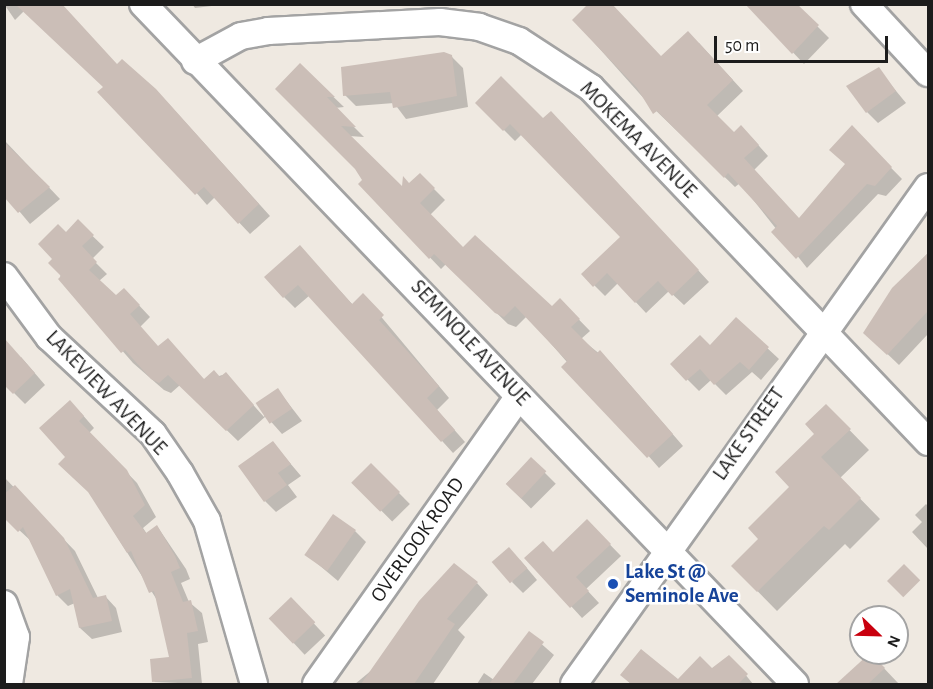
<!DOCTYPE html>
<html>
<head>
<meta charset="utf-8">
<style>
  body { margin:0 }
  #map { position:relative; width:933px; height:689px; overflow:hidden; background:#efe9e1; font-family:"Alegreya Sans",sans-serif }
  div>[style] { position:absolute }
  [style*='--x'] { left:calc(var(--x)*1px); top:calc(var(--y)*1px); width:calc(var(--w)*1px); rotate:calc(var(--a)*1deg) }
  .shadow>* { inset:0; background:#0003; transform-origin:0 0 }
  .building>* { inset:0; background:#cbbeb7; transform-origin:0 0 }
  .roads { filter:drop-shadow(2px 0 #a3a3a3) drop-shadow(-2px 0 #a3a3a3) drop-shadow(0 2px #a3a3a3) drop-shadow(0 -2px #a3a3a3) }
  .minor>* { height:26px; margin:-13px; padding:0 13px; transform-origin:13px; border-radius:13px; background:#fff }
  .dots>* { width:16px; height:16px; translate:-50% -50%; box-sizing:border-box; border:3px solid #fff; border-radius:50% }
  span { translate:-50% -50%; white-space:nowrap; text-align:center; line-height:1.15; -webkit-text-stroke:5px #fff; paint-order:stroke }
  .street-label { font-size:21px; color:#1c1c1c }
  .transit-label { font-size:21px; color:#164399; font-weight:700 }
  .left { translate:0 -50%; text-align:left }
  .frame { position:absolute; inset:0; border:6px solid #1c1c1c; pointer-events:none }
  .north { position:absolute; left:849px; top:605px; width:60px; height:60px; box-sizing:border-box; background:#fff; border:2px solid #a4a4a4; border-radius:50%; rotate:113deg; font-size:16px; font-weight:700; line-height:24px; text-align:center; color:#1c1c1c }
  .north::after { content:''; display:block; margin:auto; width:21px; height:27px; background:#c9000e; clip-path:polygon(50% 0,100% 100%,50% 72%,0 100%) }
  .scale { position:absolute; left:714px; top:36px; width:174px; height:27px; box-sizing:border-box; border:3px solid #1c1c1c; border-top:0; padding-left:8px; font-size:18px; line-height:21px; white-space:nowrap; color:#1c1c1c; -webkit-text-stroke:4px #fff; paint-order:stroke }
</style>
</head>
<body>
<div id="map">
  <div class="shadow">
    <div style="clip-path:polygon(4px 4px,57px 4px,117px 66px,167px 102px,270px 216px,250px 234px,215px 197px,207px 205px,105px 87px,24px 11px,15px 20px)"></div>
    <div style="clip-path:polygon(192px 4px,228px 4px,195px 8px)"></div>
    <div style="clip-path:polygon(747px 4px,798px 7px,829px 38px,804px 64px)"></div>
    <div style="clip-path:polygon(574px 20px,661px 57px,699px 43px,743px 91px,716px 117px,734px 134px,752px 138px,768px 156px,754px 170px,800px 220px,846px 165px,852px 128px,902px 179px,886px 196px,878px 194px,807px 268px,740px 183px,735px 187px,647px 102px)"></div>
    <div style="clip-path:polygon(452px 57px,463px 68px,468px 107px,406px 119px,394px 103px,356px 106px,345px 95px)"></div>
    <div style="clip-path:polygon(300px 65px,344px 107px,335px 108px,364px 137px,349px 136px,403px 189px,420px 175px,445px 200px,430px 215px,463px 249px,552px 308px,560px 300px,590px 331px,581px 339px,611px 363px,683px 446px,659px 468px,527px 316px,516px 327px,508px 324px,446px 264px,441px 269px,360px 184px,364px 180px)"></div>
    <div style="clip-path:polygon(878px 69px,906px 103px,878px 123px,867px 112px)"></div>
    <div style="clip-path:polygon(477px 103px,562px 123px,709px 282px,684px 305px,669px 291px,646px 313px,618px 283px,605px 296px,583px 274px,622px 237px,522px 134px,515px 141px)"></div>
    <div style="clip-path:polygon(4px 140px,60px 199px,30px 224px,4px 193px)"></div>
    <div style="clip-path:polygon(78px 222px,104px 247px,92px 259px,107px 274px,99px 281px,116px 297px,135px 301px,150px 317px,140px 327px,159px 348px,205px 380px,226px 374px,264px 417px,278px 390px,302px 421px,282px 434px,266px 416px,238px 441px,180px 385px,171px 393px,164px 390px,133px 363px,60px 279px,66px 234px)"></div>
    <div style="clip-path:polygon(300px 247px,353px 305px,363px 295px,449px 398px,437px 410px,465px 442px,453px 453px,310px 295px,295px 308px,284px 297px)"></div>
    <div style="clip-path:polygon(928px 253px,928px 334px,899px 365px,877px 344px,894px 289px)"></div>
    <div style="clip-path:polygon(736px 319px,779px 359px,761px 380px,752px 372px,726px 395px,711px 380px,699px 391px,672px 364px,711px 347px)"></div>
    <div style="clip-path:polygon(21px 357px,45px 385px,25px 404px,14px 393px)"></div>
    <div style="clip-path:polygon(826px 406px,869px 450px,840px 478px,880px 519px,850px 549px,845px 544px,777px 611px,733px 566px,761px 539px,792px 487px)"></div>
    <div style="clip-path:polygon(81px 413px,94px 428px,89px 433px,137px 483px,156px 517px,143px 528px,147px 534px,157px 526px,186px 569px,190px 579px,181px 583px,189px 602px,202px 613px,208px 642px,198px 644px,202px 684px,154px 682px,170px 658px,157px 600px,67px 457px)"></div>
    <div style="clip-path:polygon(273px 443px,301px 476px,288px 485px,297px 497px,276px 512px,265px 501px)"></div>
    <div style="left:531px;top:459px;width:35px;height:35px;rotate:45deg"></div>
    <div style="left:371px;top:465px;width:55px;height:25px;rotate:45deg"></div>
    <div style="clip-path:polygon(4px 477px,75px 551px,98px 598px,105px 596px,116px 608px,122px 632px,92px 639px,80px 628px,75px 603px,68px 606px,57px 595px,31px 541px,4px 516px)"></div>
    <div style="clip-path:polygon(926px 504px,928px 506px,928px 549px,912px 532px,922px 522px,915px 515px)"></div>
    <div style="clip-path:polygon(587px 521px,621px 556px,586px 589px,599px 603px,582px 618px,571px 606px,554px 553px)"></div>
    <div style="clip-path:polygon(355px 531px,366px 542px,338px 581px,306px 554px)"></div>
    <div style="clip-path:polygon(520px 560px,537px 580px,523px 593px,512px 582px)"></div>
    <div style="clip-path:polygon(477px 583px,488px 595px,458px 630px,465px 637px,433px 684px,355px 684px)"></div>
    <div style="left:291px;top:599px;width:50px;height:28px;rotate:47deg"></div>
    <div style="clip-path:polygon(529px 633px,554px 655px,532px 684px,477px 684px,484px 673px,494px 680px)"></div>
    <div style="clip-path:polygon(879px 663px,899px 684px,840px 683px)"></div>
    <div style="clip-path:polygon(740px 668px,753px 684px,699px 684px,687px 672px)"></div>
    <div style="clip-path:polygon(622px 675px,675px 678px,681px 684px,631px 684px)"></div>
  </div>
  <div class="building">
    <div style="clip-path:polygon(15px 4px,62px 4px,117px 64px,122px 59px,156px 89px,259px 204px,238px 224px,204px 187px,195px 195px,97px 92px,103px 87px)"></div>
    <div style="clip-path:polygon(588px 4px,612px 4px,661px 56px,688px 31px,733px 80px,707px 105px,734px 132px,741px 125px,759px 145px,744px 158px,799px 218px,845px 164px,829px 150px,852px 125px,892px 167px,875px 186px,867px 184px,796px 259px,771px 232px,777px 226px,728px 173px,724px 178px,657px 111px,653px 114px,637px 88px,572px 20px)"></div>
    <div style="clip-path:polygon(745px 4px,797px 4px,819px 25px,792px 54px)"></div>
    <div style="clip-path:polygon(444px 52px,452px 55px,457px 96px,393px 108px,390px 92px,343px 96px,341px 67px)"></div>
    <div style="clip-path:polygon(300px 63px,335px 97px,327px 97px,356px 127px,341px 126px,402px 186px,403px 176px,409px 183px,420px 173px,435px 188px,420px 203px,463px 247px,475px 235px,552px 306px,560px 298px,580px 319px,571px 327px,597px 353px,600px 350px,673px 434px,647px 458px,561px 367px,567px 361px,515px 306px,504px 317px,495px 313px,434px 254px,429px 259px,358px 184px,362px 180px,355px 169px,275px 89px)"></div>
    <div style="clip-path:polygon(879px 67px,896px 91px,866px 113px,846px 86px)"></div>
    <div style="clip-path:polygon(501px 76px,543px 118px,551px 111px,699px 270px,672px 296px,658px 281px,635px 303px,607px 273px,593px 287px,581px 274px,620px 237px,510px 124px,503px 131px,475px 103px)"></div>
    <div style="clip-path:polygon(4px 142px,50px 187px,18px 213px,4px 197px)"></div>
    <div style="clip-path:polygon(78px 219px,94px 235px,82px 246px,97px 262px,89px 270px,116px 295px,124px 288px,140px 305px,130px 314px,158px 346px,168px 338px,204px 379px,214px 370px,220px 377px,226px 372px,254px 405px,226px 431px,168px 375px,159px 383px,151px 379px,125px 350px,121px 353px,58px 279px,61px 276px,48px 263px,52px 259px,38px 244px,58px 224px,66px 232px)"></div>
    <div style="clip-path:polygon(300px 245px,352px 304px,363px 293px,384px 315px,379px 320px,439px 386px,427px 398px,455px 430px,441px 442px,298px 285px,283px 298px,264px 277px)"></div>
    <div style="clip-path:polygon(928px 253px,928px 311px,887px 355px,863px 333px,892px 288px)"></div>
    <div style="clip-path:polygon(736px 317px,769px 347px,749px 370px,740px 362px,714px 385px,700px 369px,686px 381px,670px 364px,700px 335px,710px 345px)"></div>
    <div style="clip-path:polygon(4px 338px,35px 373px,13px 394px,4px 385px)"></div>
    <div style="left:278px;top:388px;width:25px;height:27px;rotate:56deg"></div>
    <div style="clip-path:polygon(70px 400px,84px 416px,79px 421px,127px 470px,145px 505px,133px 516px,146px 533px,157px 525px,175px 556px,180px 568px,171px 572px,183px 602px,191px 600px,198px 631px,187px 633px,192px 678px,152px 682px,150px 659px,169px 657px,154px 591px,149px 593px,131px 551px,127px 553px,88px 492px,58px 464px,65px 457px,39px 428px)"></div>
    <div style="clip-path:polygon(826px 404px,851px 429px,821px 457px,861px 498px,829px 530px,824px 526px,757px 592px,731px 566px,758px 539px,748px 528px,789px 487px,775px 472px,814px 434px,805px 424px)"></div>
    <div style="clip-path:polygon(273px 441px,291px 464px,278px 473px,287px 485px,264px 502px,238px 466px)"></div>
    <div style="left:531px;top:457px;width:21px;height:37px;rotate:43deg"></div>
    <div style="left:371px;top:463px;width:41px;height:28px;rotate:45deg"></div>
    <div style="clip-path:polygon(15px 485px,64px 538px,93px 598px,106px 595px,112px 621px,79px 628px,70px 589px,56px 596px,23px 527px,18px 532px,4px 518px,4px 494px)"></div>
    <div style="left:333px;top:514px;width:28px;height:50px;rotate:35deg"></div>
    <div style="clip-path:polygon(587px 519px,611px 544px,576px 577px,589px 591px,570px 608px,524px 558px,543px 541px,553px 552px)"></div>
    <div style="left:509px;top:547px;width:28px;height:23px;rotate:49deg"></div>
    <div style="clip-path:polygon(454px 563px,478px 582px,447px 619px,455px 624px,414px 684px,361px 684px,419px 601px)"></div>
    <div style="left:904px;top:564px;width:23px;height:24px;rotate:45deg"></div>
    <div style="left:291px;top:597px;width:35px;height:31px;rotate:46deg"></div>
    <div style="clip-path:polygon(529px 631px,544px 642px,513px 684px,489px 684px)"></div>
    <div style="clip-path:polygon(641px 649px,678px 679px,700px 656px,712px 668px,729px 655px,748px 674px,738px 684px,631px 684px,620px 675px)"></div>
    <div style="clip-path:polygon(870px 653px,885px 668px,868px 684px,836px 684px)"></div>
  </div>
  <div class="roads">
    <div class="minor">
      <div style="--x:143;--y:4;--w:942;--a:46.2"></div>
      <div style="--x:864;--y:4;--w:94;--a:47.2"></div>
      <div style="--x:195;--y:61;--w:52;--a:-28.5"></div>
      <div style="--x:241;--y:36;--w:27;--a:-10"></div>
      <div style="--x:268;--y:31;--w:172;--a:-3"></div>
      <div style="--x:440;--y:22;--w:39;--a:7"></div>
      <div style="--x:479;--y:27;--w:42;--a:19.3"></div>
      <div style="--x:519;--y:41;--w:86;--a:33.1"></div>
      <div style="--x:591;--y:88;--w:489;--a:46.4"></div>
      <div style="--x:4;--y:276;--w:76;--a:53.6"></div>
      <div style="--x:49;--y:337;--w:142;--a:43"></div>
      <div style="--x:153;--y:434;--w:47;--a:55.3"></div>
      <div style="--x:180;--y:473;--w:55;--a:60.6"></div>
      <div style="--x:207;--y:521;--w:170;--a:73.9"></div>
      <div style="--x:4;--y:604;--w:35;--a:70"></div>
      <div style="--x:16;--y:637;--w:48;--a:98.5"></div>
      <div style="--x:316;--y:684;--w:352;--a:-54.8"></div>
      <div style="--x:574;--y:684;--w:610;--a:-54.54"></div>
    </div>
  </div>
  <div class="dots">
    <div style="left:613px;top:584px;background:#1a4fb4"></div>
  </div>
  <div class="street-label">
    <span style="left:638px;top:140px;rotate:45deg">MOKEMA AVENUE</span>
    <span style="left:470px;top:343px;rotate:47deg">SEMINOLE AVENUE</span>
    <span style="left:106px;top:393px;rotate:46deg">LAKEVIEW AVENUE</span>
    <span style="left:749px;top:434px;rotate:-55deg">LAKE STREET</span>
    <span style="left:418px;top:540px;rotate:-55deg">OVERLOOK ROAD</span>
  </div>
  <div class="transit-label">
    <span class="left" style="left:625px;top:584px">Lake St @<br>Seminole Ave</span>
  </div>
  <div class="frame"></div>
  <div class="north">N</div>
  <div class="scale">50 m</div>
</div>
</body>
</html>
